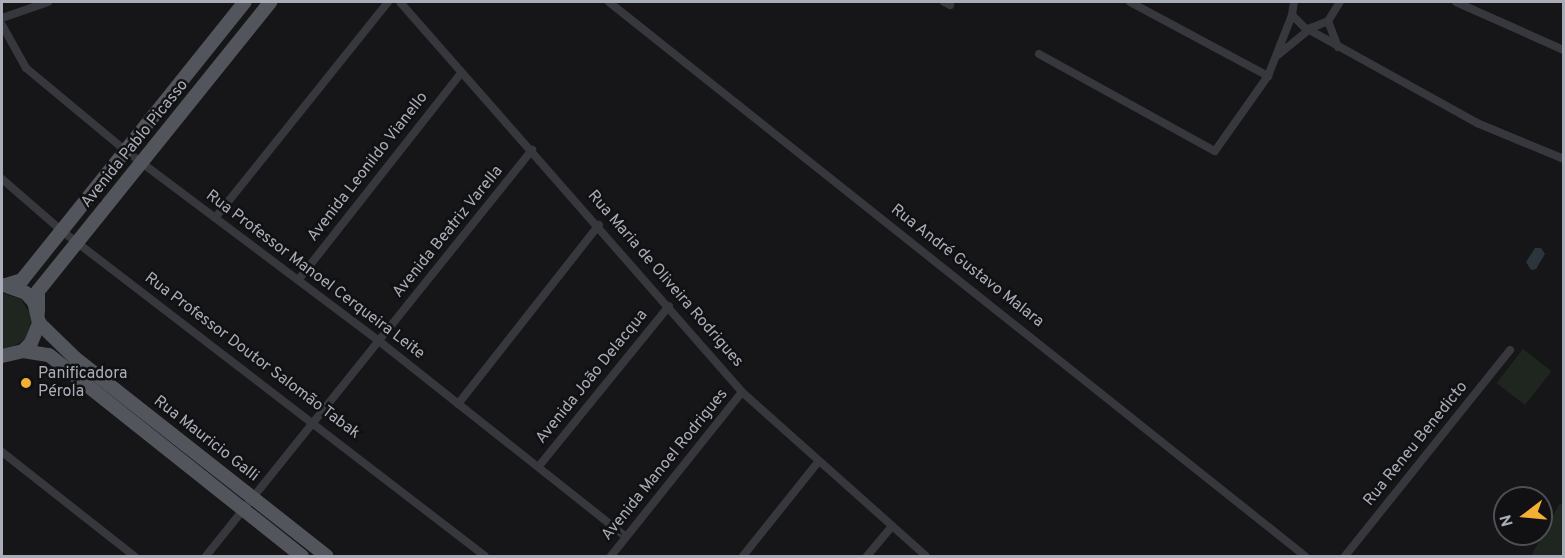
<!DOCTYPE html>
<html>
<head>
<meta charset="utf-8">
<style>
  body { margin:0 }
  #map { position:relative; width:1565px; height:558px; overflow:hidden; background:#161618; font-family:Overpass,sans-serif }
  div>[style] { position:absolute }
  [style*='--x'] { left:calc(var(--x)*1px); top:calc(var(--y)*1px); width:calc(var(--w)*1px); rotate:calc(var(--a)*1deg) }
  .green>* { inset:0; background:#1e261f; transform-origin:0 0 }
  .water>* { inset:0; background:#2c353c }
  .minor>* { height:8px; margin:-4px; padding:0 4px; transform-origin:4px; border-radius:4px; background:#37383d }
  .primary>* { height:14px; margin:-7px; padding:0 7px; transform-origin:7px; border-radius:7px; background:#53555c }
  .dots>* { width:16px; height:16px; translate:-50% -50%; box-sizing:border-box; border:3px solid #111113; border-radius:50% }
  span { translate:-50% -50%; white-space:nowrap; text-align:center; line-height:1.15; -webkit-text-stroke:5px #111113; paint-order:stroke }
  .street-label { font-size:16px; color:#a8adb8 }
  .poi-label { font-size:16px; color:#a8adb8 }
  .left { translate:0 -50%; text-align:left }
  .frame { position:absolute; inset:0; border:3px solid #a8adb8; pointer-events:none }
  .north { position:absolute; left:1493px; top:486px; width:60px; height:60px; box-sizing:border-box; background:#111113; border:2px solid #4d4f55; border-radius:50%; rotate:254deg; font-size:16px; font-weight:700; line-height:24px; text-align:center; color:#a8adb8 }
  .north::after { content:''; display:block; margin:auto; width:21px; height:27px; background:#f2b134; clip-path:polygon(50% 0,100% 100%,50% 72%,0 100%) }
</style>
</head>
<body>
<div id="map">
  <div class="green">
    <div style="clip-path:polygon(2px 293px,21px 299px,32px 317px,27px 338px,9px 349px,2px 349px)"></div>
    <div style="left:1523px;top:349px;width:36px;height:43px;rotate:38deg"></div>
    <div style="clip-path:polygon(1560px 503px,1563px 505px,1563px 556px,1531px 556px)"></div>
  </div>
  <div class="water">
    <div style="clip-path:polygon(1535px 248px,1541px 248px,1545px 254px,1536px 269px,1531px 270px,1526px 262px)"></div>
  </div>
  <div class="minor">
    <div style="--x:400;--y:2;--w:519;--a:48.75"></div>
    <div style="--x:742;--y:392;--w:246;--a:41.7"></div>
    <div style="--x:609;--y:2;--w:890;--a:38.52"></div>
    <div style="--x:944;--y:2;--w:7;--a:27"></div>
    <div style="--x:1130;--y:2;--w:157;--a:28.2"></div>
    <div style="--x:1294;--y:2;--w:13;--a:99"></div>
    <div style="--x:1292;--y:15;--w:17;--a:45"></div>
    <div style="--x:1304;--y:27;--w:198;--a:29"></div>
    <div style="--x:1477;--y:123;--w:94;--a:22.5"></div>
    <div style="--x:1456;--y:2;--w:118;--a:24"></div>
    <div style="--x:2;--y:18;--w:49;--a:-19.2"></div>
    <div style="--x:1328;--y:21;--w:28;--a:69"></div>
    <div style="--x:2;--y:25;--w:49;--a:60.8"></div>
    <div style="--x:26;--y:68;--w:130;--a:39.7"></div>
    <div style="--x:126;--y:151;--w:316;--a:36.9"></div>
    <div style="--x:379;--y:341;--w:314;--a:38.4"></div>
    <div style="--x:1039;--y:54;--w:201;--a:28.9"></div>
    <div style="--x:1215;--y:151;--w:92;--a:-54.8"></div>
    <div style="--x:1268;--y:76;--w:66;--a:-68.5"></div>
    <div style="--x:1278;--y:55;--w:43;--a:-39.3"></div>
    <div style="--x:1311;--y:28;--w:18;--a:-22"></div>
    <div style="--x:1328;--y:21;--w:22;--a:-58"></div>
    <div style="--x:2;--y:179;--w:79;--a:40.9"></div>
    <div style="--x:62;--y:231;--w:533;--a:37.54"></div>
    <div style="--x:215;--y:218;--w:277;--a:-51.3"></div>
    <div style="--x:299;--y:279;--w:262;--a:-51.8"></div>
    <div style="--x:458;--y:404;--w:228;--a:-51.8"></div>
    <div style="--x:2;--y:452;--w:168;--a:38.2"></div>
    <div style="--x:539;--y:466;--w:206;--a:-50.9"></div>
    <div style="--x:206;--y:556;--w:521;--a:-51.24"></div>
    <div style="--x:611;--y:556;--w:210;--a:-51.4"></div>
    <div style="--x:743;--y:556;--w:120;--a:-51.4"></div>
    <div style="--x:867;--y:556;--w:39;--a:-50"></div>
    <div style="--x:1345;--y:556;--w:264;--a:-51.3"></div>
  </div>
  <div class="primary">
    <div style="--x:6;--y:285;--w:17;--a:-17"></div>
    <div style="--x:22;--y:280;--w:356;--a:-51.3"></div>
    <div style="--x:38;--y:312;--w:21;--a:-90"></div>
    <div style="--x:38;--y:291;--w:371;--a:-51.2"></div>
    <div style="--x:39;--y:323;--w:50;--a:44.2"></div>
    <div style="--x:75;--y:358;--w:320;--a:38.2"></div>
    <div style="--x:23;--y:351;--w:26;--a:9"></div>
    <div style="--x:49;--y:355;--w:323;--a:38.5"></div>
    <div style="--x:2;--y:356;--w:22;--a:-13"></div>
    <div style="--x:23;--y:351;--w:11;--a:-45"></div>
    <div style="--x:31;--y:343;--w:22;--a:-68"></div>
    <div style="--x:39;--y:323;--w:22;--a:-103"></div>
    <div style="--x:34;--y:302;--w:12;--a:-132"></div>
    <div style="--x:26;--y:293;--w:23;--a:-160"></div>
  </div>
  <div class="dots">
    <div style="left:26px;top:383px;background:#f2b134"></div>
  </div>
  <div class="street-label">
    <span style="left:135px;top:144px;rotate:-51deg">Avenida Pablo Picasso</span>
    <span style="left:368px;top:167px;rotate:-52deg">Avenida Leonildo Vianello</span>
    <span style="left:448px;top:232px;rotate:-51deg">Avenida Beatriz Varella</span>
    <span style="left:967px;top:266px;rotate:38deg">Rua André Gustavo Malara</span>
    <span style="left:315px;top:275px;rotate:37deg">Rua Professor Manoel Cerqueira Leite</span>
    <span style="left:665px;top:279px;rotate:49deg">Rua Maria de Oliveira Rodrigues</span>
    <span style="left:252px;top:356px;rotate:37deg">Rua Professor Doutor Salomão Tabak</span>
    <span style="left:592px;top:377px;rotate:-51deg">Avenida João Delacqua</span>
    <span style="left:206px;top:439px;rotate:38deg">Rua Mauricio Galli</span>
    <span style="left:1416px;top:444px;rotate:-51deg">Rua Reneu Benedicto</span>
    <span style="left:665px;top:465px;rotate:-51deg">Avenida Manoel Rodrigues</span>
  </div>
  <div class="poi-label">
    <span class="left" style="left:38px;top:383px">Panificadora<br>Pérola</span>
  </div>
  <div class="frame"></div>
  <div class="north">N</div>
</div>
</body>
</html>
